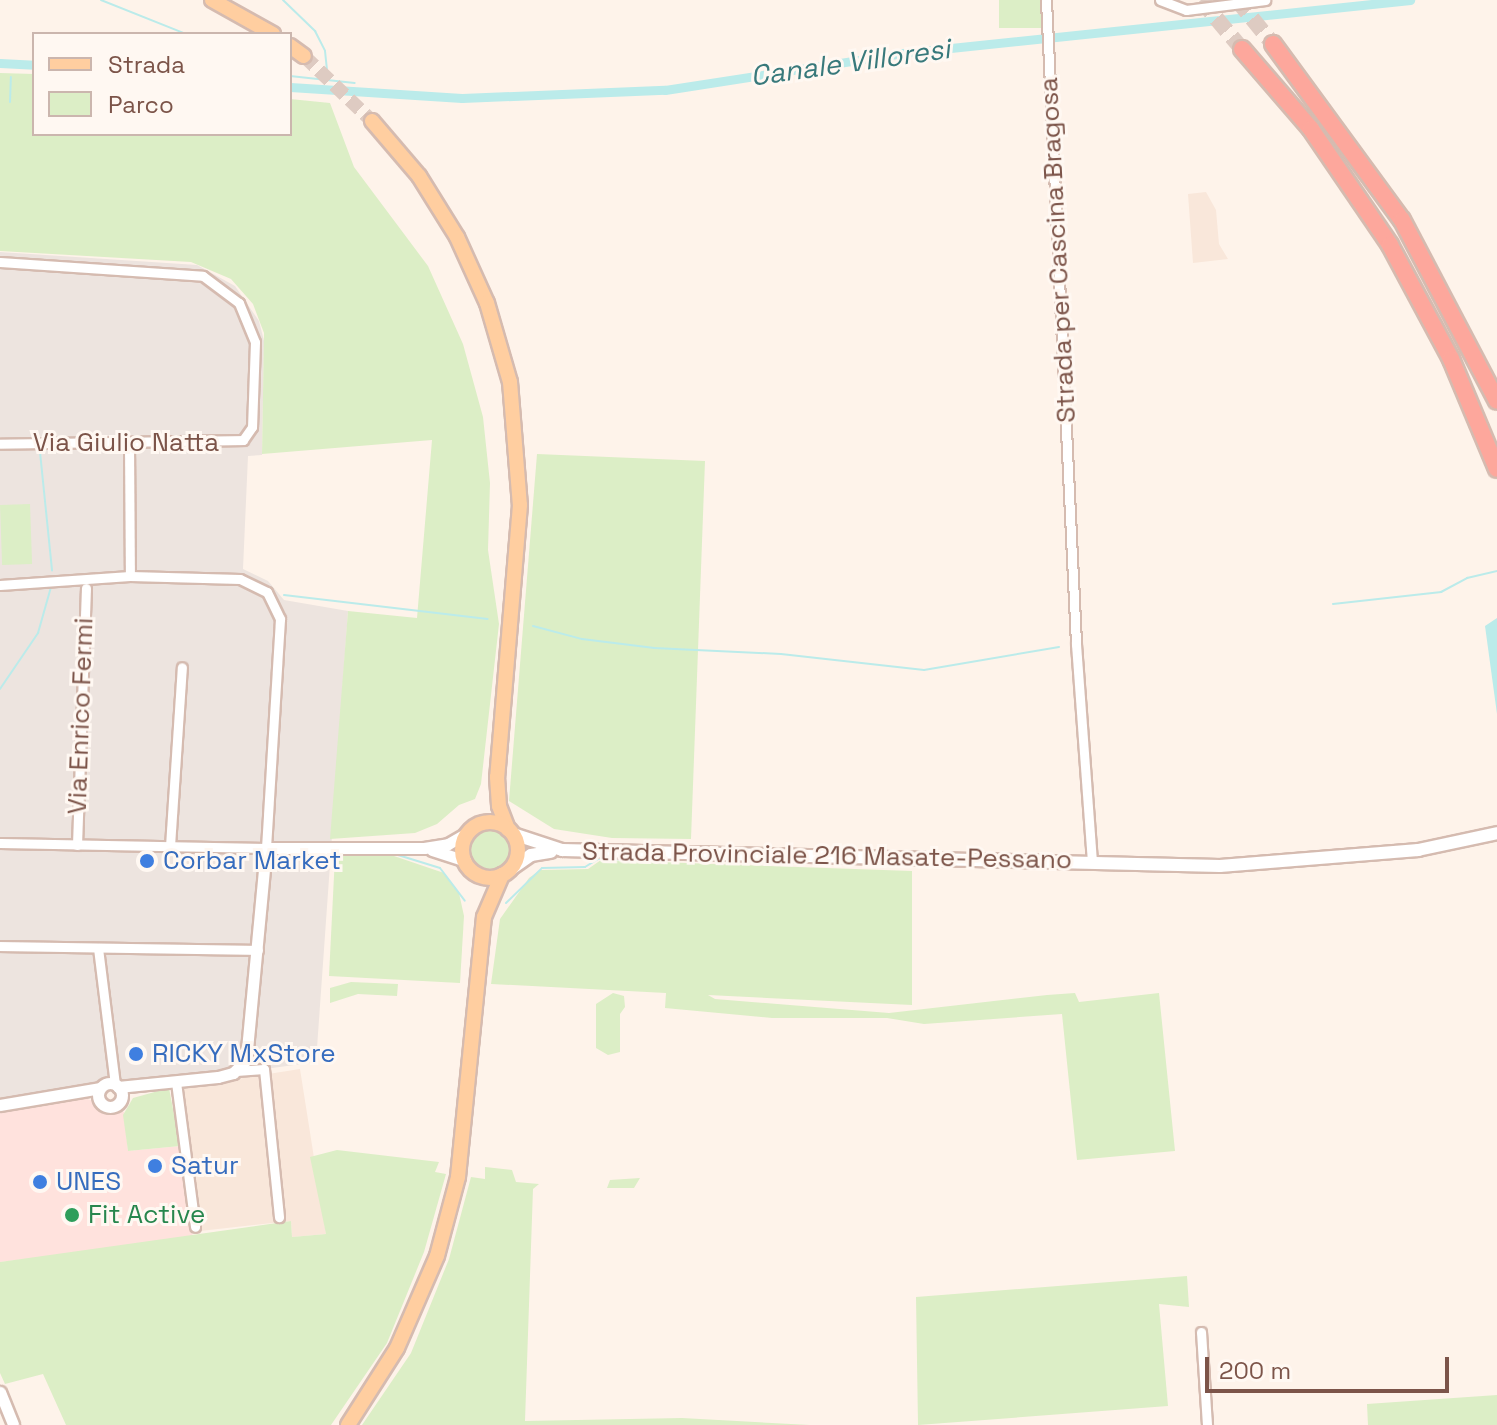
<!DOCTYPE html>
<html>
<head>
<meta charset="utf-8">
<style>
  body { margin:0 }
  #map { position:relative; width:1497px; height:1425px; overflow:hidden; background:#fef3ea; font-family:"Space Grotesk",sans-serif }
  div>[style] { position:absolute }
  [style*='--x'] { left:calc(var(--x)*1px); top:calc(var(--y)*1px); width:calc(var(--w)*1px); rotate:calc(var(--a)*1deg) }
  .residential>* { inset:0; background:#f9e7da }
  .commercial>* { inset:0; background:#ffe2dd }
  .industrial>* { inset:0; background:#ede4df }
  .green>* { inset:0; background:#dceec6; transform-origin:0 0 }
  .round { border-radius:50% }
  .water>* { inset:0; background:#bbebea }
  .stream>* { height:2px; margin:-1px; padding:0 1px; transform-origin:1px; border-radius:1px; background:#bbebea }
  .canal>* { height:9px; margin:-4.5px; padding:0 4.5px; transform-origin:4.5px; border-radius:4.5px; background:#bbebea }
  .primary-tunnel>* { height:14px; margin-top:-7px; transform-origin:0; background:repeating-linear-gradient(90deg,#decbc2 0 14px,transparent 0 21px) }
  .motorway-tunnel>* { height:16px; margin-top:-8px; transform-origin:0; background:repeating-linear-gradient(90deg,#decbc2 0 16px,transparent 0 24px) }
  .roads { filter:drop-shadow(2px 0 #d5bbb0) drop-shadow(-2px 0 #d5bbb0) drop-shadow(0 2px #d5bbb0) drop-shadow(0 -2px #d5bbb0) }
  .minor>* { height:9px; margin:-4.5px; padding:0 4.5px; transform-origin:4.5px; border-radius:4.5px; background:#fff }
  .tertiary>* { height:11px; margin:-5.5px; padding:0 5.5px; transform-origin:5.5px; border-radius:5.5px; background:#fff }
  .tertiary>.ring { margin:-5.5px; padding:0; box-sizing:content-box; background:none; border:11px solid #fff; border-radius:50% }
  .secondary>* { height:12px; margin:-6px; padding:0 6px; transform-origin:6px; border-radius:6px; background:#fff }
  .primary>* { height:14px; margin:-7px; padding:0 7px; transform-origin:7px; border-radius:7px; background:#ffcea0 }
  .primary>.ring { margin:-7px; padding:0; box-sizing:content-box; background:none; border:14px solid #ffcea0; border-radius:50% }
  .motorway>* { height:16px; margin:-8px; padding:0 8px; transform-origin:8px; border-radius:8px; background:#fda79c }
  .dots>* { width:22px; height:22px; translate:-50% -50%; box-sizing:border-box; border:4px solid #fff8f2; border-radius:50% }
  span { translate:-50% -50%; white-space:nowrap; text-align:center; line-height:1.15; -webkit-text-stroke:6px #fff8f2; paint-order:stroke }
  .street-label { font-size:26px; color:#7c5449 }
  .shop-label { font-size:26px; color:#366cbe }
  .left { translate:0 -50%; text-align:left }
  .leisure-label { font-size:26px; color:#27864d }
  .water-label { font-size:28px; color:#38797b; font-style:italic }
  .legend { position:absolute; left:32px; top:32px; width:260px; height:104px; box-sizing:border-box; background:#fff8f2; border:2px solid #cbb6ae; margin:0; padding:10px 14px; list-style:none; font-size:24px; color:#7c5449 }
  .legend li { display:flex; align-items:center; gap:16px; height:40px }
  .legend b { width:40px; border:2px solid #cbb6ae }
  .scale { position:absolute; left:1205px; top:1357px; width:244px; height:36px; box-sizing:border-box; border:4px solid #7c5449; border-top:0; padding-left:10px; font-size:24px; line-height:28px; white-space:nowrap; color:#7c5449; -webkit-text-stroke:6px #fff8f2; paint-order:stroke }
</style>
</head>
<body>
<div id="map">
  <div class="residential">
    <div style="clip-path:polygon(1206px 192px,1216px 210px,1219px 244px,1228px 259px,1193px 263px,1188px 194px)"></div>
    <div style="clip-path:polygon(300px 1069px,326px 1234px,292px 1237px,291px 1221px,200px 1231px,179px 1088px)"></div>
  </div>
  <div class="commercial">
    <div style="clip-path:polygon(79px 1096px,124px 1112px,128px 1151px,180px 1146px,193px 1239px,0 1262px,0 1106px)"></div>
  </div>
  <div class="industrial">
    <div style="clip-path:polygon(0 252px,197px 265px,235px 286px,259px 321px,264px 341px,262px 455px,248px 456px,243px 569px,268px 581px,284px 600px,348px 611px,316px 1062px,176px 1081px,109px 1082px,0 1103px)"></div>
  </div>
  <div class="green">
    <div style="left:999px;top:0;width:45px;height:28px"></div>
    <div style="clip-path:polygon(0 73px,34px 74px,34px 134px,290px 134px,290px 99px,330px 103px,354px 167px,428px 266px,463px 344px,483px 417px,490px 483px,488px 550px,499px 624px,481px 784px,475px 799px,459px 805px,437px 824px,415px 833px,330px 839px,348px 611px,417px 618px,432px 440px,262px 454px,264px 333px,253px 304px,231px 279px,191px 262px,0 251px)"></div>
    <div style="clip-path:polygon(537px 454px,705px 461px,691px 839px,612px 838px,554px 829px,509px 801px)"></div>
    <div style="left:30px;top:504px;width:60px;height:30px;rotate:88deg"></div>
    <div class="round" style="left:467px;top:827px;width:46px;height:46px"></div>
    <div style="clip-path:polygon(391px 855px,444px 873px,459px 893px,464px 916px,460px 983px,329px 976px,335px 856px)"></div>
    <div style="clip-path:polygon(601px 860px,912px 871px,912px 1005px,708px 995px,715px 999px,889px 1013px,1047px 995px,1075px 993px,1079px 1002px,1159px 993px,1175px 1151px,1077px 1160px,1062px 1014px,924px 1024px,887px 1018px,772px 1018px,665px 1008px,666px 993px,491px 984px,500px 919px,529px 878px,540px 870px,588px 869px)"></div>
    <div style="clip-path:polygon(351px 982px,398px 984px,397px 996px,358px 994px,330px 1003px,330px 988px)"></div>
    <div style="clip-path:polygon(613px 993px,624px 996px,625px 1007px,620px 1014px,620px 1052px,608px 1055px,596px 1048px,596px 1004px)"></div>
    <div style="clip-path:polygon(169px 1088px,180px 1146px,128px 1151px,123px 1115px,133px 1098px)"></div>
    <div style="clip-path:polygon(337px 1150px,439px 1162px,435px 1172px,446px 1174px,424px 1252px,387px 1343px,331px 1425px,66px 1425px,43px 1374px,5px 1384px,0 1373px,0 1262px,291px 1221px,292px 1237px,326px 1234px,310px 1157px)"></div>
    <div style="clip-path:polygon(485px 1167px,512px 1170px,516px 1182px,539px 1184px,533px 1189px,525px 1421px,682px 1418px,810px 1425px,362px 1425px,411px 1353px,449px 1259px,471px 1177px,485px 1179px)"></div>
    <div style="clip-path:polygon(640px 1178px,634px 1188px,607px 1188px,610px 1180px)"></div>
    <div style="clip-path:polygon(1187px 1276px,1189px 1307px,1159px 1304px,1168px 1406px,918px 1425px,916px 1297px)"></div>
    <div style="clip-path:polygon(1497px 1395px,1497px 1425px,1368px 1425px,1367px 1404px)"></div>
  </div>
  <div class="water">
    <div style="clip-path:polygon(1497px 618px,1497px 714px,1485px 626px)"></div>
  </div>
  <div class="stream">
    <div style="--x:101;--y:0;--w:92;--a:21.8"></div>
    <div style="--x:283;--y:0;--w:45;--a:44.1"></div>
    <div style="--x:315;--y:31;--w:22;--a:63"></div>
    <div style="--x:325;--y:51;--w:29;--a:84"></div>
    <div style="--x:290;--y:76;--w:65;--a:6.1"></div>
    <div style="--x:10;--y:102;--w:25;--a:-88"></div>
    <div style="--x:40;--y:452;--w:119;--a:84.2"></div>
    <div style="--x:284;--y:595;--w:205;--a:6.7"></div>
    <div style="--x:1333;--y:604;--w:109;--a:-6.3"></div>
    <div style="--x:1441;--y:592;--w:30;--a:-28"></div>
    <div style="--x:1467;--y:578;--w:31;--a:-13"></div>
    <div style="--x:533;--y:626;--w:51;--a:14.9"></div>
    <div style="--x:582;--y:639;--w:73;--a:7.1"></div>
    <div style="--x:654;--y:648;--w:127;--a:2.7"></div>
    <div style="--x:781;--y:654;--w:144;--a:6.4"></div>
    <div style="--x:924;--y:670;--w:137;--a:-9.7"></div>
    <div style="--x:0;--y:689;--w:68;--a:-55.8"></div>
    <div style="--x:38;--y:633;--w:48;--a:-74.2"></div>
    <div style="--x:398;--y:855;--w:44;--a:17.2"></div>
    <div style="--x:440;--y:868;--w:41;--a:52.9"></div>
    <div style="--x:506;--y:903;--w:50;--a:-44.2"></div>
    <div style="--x:542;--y:868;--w:43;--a:-1.3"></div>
    <div style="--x:585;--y:867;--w:15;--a:-32"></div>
    <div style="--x:598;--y:859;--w:72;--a:0.8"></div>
  </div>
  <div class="canal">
    <div style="--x:0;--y:63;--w:34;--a:3"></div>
    <div style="--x:290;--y:87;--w:172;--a:3.7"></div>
    <div style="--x:462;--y:98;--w:203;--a:-2.3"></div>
    <div style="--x:665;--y:90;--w:241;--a:-8.8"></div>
    <div style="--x:903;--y:53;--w:510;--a:-5.97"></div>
  </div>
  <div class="primary-tunnel">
    <div style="--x:304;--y:56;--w:94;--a:43.7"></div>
  </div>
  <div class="motorway-tunnel">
    <div style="--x:1201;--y:0;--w:64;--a:50.1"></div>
    <div style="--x:1237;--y:0;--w:57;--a:50.7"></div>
  </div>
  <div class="roads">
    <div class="minor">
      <div style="--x:1046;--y:0;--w:645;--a:87.33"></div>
      <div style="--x:1076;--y:644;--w:219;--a:85.8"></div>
      <div style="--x:1160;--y:0;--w:28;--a:21"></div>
      <div style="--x:1186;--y:10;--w:80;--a:-7.2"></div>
      <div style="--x:0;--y:262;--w:203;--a:3.9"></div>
      <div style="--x:203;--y:276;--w:45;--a:36.9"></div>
      <div style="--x:239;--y:303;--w:42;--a:67.7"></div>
      <div style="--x:255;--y:342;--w:85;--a:92"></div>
      <div style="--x:252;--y:427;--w:16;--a:125"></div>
      <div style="--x:243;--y:440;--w:243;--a:179.1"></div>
      <div style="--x:129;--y:443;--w:133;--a:89.6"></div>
      <div style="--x:0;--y:585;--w:130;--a:-4"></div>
      <div style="--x:130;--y:576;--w:110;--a:1.6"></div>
      <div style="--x:240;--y:579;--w:30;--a:26"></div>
      <div style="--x:267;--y:592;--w:30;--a:64"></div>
      <div style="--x:280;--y:619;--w:229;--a:93.5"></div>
      <div style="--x:266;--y:848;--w:266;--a:-178.9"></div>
      <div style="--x:77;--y:845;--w:257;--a:-88"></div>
      <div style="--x:170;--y:846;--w:179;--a:-86.2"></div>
      <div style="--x:0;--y:946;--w:258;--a:0.9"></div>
      <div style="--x:98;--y:948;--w:138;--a:82.9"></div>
      <div style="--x:236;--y:1071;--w:28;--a:-4"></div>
      <div style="--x:264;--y:1069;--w:149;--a:84.2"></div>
      <div style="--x:176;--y:1082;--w:146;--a:82.5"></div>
      <div style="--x:1201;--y:1332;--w:93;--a:86.3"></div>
    </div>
    <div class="tertiary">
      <div style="--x:432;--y:850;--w:35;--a:18"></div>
      <div class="ring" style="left:98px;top:1083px;width:13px;height:13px"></div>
      <div style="--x:118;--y:1087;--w:100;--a:-5.7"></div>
      <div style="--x:218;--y:1077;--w:16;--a:-15"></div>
      <div style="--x:233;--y:1073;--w:18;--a:-45"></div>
      <div style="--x:246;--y:1060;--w:213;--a:-84.6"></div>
      <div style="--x:266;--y:848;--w:158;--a:0"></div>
      <div style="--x:424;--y:848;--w:24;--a:-9"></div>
      <div style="--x:448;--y:844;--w:24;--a:-30"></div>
      <div style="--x:0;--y:1105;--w:101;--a:-9.6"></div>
      <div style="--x:0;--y:1392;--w:35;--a:68"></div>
    </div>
    <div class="secondary">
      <div style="--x:513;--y:834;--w:52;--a:18.1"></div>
      <div style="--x:562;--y:850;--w:658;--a:1.39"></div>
      <div style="--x:1220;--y:866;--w:199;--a:-4.6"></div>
      <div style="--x:1418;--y:850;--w:81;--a:-12.1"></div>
      <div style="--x:511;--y:869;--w:24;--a:-35"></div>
      <div style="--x:531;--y:855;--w:20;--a:-9"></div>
    </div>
    <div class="primary">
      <div style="--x:212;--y:0;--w:70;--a:29.1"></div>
      <div style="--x:290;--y:46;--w:17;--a:36"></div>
      <div style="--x:372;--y:121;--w:72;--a:49.5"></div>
      <div style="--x:419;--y:176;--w:72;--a:58.1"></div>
      <div style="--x:457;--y:237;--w:72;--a:65.6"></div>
      <div style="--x:487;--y:303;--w:82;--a:73.8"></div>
      <div style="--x:510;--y:382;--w:123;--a:85.4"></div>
      <div style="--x:520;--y:505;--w:273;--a:94.8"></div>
      <div style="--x:497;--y:777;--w:29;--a:86"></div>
      <div style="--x:499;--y:806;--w:25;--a:69"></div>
      <div class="ring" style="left:462px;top:822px;width:42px;height:42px"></div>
      <div style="--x:348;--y:1425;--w:91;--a:-57.5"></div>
      <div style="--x:397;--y:1348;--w:100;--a:-66.5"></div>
      <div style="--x:437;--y:1256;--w:82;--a:-75.1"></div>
      <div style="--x:458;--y:1177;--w:261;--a:-84.3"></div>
      <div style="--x:484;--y:917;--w:46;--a:-66.8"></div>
    </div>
    <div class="motorway">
      <div style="--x:1273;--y:44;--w:218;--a:53.8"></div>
      <div style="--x:1402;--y:220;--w:204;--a:62.3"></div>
      <div style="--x:1242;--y:49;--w:106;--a:49.2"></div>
      <div style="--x:1311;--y:129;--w:140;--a:55.7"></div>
      <div style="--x:1390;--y:245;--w:129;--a:61.8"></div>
      <div style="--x:1451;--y:359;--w:119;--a:67.3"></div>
    </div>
  </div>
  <div class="dots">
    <div style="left:147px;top:861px;background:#3f7fe0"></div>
    <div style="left:136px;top:1054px;background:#3f7fe0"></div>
    <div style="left:155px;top:1166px;background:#3f7fe0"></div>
    <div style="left:40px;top:1182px;background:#3f7fe0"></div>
    <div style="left:72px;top:1215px;background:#2e9e5b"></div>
  </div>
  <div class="street-label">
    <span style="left:1058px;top:250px;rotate:-93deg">Strada per Cascina Bragosa</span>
    <span style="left:126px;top:443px">Via Giulio Natta</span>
    <span style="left:81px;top:716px;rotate:-88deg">Via Enrico Fermi</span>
    <span style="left:827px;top:856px;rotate:1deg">Strada Provinciale 216 Masate-Pessano</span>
  </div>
  <div class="shop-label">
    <span class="left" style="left:163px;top:861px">Corbar Market</span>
    <span class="left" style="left:152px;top:1054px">RICKY MxStore</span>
    <span class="left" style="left:171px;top:1166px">Satur</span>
    <span class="left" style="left:56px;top:1182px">UNES</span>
  </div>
  <div class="leisure-label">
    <span class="left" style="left:88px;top:1215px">Fit Active</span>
  </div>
  <div class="water-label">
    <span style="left:850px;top:62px;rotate:-8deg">Canale Villoresi</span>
  </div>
  <ul class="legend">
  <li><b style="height:10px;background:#ffcea0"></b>Strada</li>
  <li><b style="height:22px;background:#dceec6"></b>Parco</li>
  </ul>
  <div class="scale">200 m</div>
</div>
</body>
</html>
